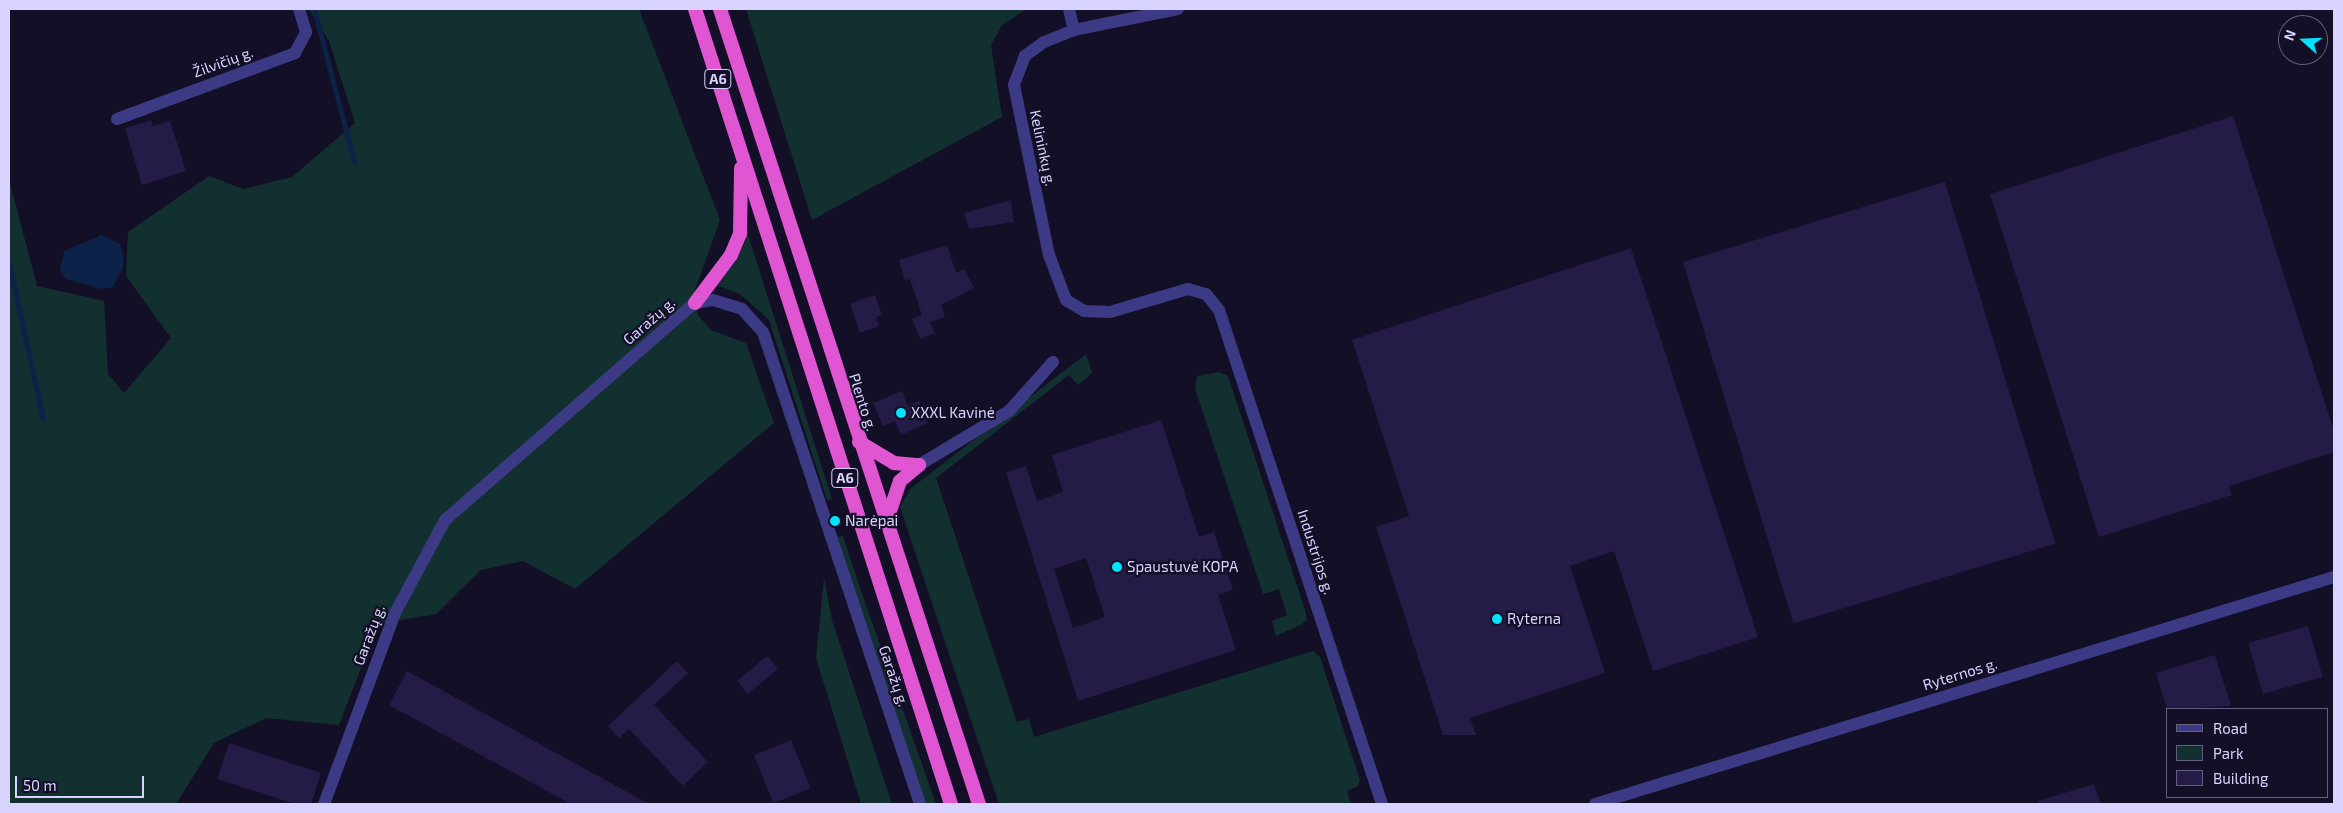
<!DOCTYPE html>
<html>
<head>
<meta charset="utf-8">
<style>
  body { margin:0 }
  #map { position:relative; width:2343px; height:813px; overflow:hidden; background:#130f26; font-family:"Exo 2",sans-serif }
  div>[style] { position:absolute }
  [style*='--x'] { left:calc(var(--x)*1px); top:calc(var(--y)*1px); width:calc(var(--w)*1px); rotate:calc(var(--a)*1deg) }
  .green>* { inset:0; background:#12302f }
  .water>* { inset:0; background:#0c2248 }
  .stream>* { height:5px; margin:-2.5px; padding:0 2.5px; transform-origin:2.5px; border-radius:2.5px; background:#0c2248 }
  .building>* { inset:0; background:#241b47; transform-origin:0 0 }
  .minor>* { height:12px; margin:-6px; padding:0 6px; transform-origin:6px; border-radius:6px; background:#3d3a85 }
  .trunk>* { height:14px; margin:-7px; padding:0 7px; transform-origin:7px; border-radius:7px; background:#e055d1 }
  .dots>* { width:14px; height:14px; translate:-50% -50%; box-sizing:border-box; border:2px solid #130f26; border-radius:50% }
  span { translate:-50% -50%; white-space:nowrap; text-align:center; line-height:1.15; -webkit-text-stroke:4.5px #130f26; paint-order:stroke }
  .shield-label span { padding:1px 4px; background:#130f26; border:1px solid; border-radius:4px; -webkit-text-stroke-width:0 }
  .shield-label { font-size:14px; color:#d9d4ff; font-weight:700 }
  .street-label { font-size:15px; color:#d9d4ff }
  .poi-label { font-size:15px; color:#d9d4ff }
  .left { translate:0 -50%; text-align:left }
  .frame { position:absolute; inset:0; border:10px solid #d9d4ff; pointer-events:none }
  .legend { position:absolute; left:2166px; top:708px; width:162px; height:90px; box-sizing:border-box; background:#130f26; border:1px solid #625e7d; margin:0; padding:6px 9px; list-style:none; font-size:15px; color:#d9d4ff }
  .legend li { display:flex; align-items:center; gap:10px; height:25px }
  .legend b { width:25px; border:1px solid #625e7d }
  .north { position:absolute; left:2278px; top:15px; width:50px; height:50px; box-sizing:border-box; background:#130f26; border:1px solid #625e7d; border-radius:50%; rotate:290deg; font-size:14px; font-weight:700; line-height:20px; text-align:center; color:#d9d4ff }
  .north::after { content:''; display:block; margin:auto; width:18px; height:22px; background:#00e5ff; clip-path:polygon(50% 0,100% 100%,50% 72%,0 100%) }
  .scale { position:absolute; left:15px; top:776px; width:129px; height:22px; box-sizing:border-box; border:2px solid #d9d4ff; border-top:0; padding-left:6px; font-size:15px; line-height:18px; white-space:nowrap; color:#d9d4ff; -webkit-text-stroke:4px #130f26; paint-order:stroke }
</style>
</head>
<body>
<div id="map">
  <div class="green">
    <div style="clip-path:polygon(309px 9px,639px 9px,720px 220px,695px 290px,698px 315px,711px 330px,746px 343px,774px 423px,575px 589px,523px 561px,481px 570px,436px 614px,378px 624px,339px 725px,266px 718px,214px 743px,176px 804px,9px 804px,9px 179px,37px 286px,104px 301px,108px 374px,124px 393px,171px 338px,126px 276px,128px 232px,209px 176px,243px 189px,292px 177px,355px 123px,329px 41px)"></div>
    <div style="clip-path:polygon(746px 9px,1027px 9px,1002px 25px,991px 45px,1002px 117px,812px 220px)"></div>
    <div style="clip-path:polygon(748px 235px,832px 499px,827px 500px,769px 320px,740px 294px,716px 285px,736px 261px)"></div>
    <div style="clip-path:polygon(1086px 354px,1092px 373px,1078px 385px,1069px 375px,936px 478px,1017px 722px,1029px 719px,1034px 737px,1313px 651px,1320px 657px,1360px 780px,1358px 786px,1347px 791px,1351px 804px,999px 804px,900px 507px,910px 489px)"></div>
    <div style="clip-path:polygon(1219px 372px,1228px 376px,1305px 610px,1307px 619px,1302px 624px,1276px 636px,1272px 621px,1287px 615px,1279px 589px,1263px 594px,1195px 388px,1197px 376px)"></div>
    <div style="clip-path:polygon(843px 536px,859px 585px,936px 804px,926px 804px,837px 537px)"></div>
    <div style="clip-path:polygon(824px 578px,832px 620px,892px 804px,861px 804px,816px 658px)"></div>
  </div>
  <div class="water">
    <div style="clip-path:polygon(101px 235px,120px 244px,123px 256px,123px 268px,113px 287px,101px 289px,66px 279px,60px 271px,64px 251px)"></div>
  </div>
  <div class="stream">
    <div style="--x:314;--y:9;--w:158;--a:75.3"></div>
    <div style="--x:9;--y:264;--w:158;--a:77.6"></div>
  </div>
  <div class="building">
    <div style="clip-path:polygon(2233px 116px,2334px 431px,2334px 452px,2229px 486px,2232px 495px,2099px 537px,1990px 194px)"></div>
    <div style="clip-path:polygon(151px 120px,153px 126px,170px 121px,186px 171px,142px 185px,125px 128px)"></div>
    <div style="left:1945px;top:182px;width:378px;height:274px;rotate:73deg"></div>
    <div style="clip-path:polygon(1011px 200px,1014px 222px,969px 229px,964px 213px)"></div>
    <div style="clip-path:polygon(947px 245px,956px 273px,964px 269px,974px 288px,941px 305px,945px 317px,930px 322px,935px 333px,920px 339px,912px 319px,922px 315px,910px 279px,905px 281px,899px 260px)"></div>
    <div style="clip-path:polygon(1631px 248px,1758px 637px,1653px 671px,1614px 551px,1570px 566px,1605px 673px,1470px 718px,1476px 735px,1443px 735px,1376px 527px,1409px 516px,1352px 340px)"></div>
    <div style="clip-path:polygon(875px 295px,882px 315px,876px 317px,879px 326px,860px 333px,850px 304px)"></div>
    <div style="clip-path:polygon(902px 391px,907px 405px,919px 401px,928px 423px,901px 435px,895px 421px,883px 426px,873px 403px)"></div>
    <div style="clip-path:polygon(evenodd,1161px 420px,1199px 537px,1214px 532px,1233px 590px,1218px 595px,1236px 650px,1078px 701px,1006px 472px,1026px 466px,1037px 501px,1063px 492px,1052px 455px,1161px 420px,1086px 558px,1105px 617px,1073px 628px,1054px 569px,1086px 558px)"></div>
    <div style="left:2308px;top:626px;width:53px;height:62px;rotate:74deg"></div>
    <div style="clip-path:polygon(2215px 655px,2231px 706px,2167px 709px,2156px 673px)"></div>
    <div style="left:767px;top:656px;width:17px;height:39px;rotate:50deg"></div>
    <div style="clip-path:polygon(677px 661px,688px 673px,654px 705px,708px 762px,683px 786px,629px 729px,619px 738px,608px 726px)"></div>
    <div style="clip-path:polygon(407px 671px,649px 804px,571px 804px,389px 705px)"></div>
    <div style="left:791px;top:740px;width:52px;height:40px;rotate:68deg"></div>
    <div style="clip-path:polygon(229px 743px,321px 773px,311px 804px,295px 804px,217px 779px)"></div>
    <div style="clip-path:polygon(2094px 784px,2101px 804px,2039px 804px,2038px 801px)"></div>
  </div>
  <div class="minor">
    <div style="--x:1069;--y:9;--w:22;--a:77"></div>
    <div style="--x:1178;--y:9;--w:106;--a:168.6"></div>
    <div style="--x:1074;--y:30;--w:32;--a:158"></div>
    <div style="--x:1044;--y:42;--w:24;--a:144"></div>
    <div style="--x:1025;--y:56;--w:31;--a:111"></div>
    <div style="--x:1014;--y:85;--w:174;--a:78.4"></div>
    <div style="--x:1049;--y:255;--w:48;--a:69.3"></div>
    <div style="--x:1066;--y:300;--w:21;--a:31"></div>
    <div style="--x:1084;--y:311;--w:26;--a:2"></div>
    <div style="--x:1110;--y:312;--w:81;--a:-16.4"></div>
    <div style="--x:1188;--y:289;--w:19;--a:16"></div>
    <div style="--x:1206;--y:294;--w:21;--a:51"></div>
    <div style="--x:1219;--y:310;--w:520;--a:71.74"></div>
    <div style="--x:117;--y:119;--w:190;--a:-20.3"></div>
    <div style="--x:295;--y:53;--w:24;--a:-62"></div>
    <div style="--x:306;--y:32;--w:24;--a:-107"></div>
    <div style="--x:919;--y:465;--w:105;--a:-31"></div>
    <div style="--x:1009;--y:411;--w:66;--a:-48.1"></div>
    <div style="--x:324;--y:804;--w:204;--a:-69.6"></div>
    <div style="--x:395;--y:613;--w:106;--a:-61.7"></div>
    <div style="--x:445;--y:520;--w:331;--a:-41"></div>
    <div style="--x:695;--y:303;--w:18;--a:-9"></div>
    <div style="--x:713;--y:300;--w:30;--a:17"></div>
    <div style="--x:742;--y:309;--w:31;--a:48"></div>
    <div style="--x:763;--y:332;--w:497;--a:71.6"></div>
    <div style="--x:1595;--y:804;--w:773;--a:-17.08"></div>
  </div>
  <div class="trunk">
    <div style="--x:695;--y:9;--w:835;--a:72.15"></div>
    <div style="--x:720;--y:9;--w:836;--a:71.96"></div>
    <div style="--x:695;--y:303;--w:60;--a:-53.1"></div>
    <div style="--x:731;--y:255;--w:23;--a:-67"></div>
    <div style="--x:740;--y:234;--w:66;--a:-89.1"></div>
    <div style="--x:859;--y:442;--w:41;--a:31"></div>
    <div style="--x:894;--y:463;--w:25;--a:5"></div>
    <div style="--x:886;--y:523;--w:44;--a:-71.6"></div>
    <div style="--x:900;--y:481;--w:25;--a:-40"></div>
  </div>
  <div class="dots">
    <div style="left:901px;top:413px;background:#00e5ff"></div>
    <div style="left:835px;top:521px;background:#00e5ff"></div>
    <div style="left:1117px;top:567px;background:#00e5ff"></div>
    <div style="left:1497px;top:619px;background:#00e5ff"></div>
  </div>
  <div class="shield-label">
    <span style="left:718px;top:79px">A6</span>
    <span style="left:845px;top:478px">A6</span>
  </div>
  <div class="street-label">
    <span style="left:223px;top:62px;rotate:-20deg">Žilvičių g.</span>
    <span style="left:1043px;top:148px;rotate:78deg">Kelininkų g.</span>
    <span style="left:649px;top:321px;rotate:-41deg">Garažų g.</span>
    <span style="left:863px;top:402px;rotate:72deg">Plento g.</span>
    <span style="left:1316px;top:552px;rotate:72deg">Industrijos g.</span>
    <span style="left:369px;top:635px;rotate:-69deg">Garažų g.</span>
    <span style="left:1960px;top:674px;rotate:-17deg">Ryternos g.</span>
    <span style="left:894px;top:676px;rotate:71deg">Garažų g.</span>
  </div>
  <div class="poi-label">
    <span class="left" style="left:911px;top:413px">XXXL Kavinė</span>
    <span class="left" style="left:845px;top:521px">Narėpai</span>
    <span class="left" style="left:1127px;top:567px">Spaustuvė KOPA</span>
    <span class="left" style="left:1507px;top:619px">Ryterna</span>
  </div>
  <div class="frame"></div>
  <ul class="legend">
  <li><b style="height:6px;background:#3d3a85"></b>Road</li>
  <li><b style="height:14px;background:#12302f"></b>Park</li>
  <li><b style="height:14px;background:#241b47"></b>Building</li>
  </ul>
  <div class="north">N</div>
  <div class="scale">50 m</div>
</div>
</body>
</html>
